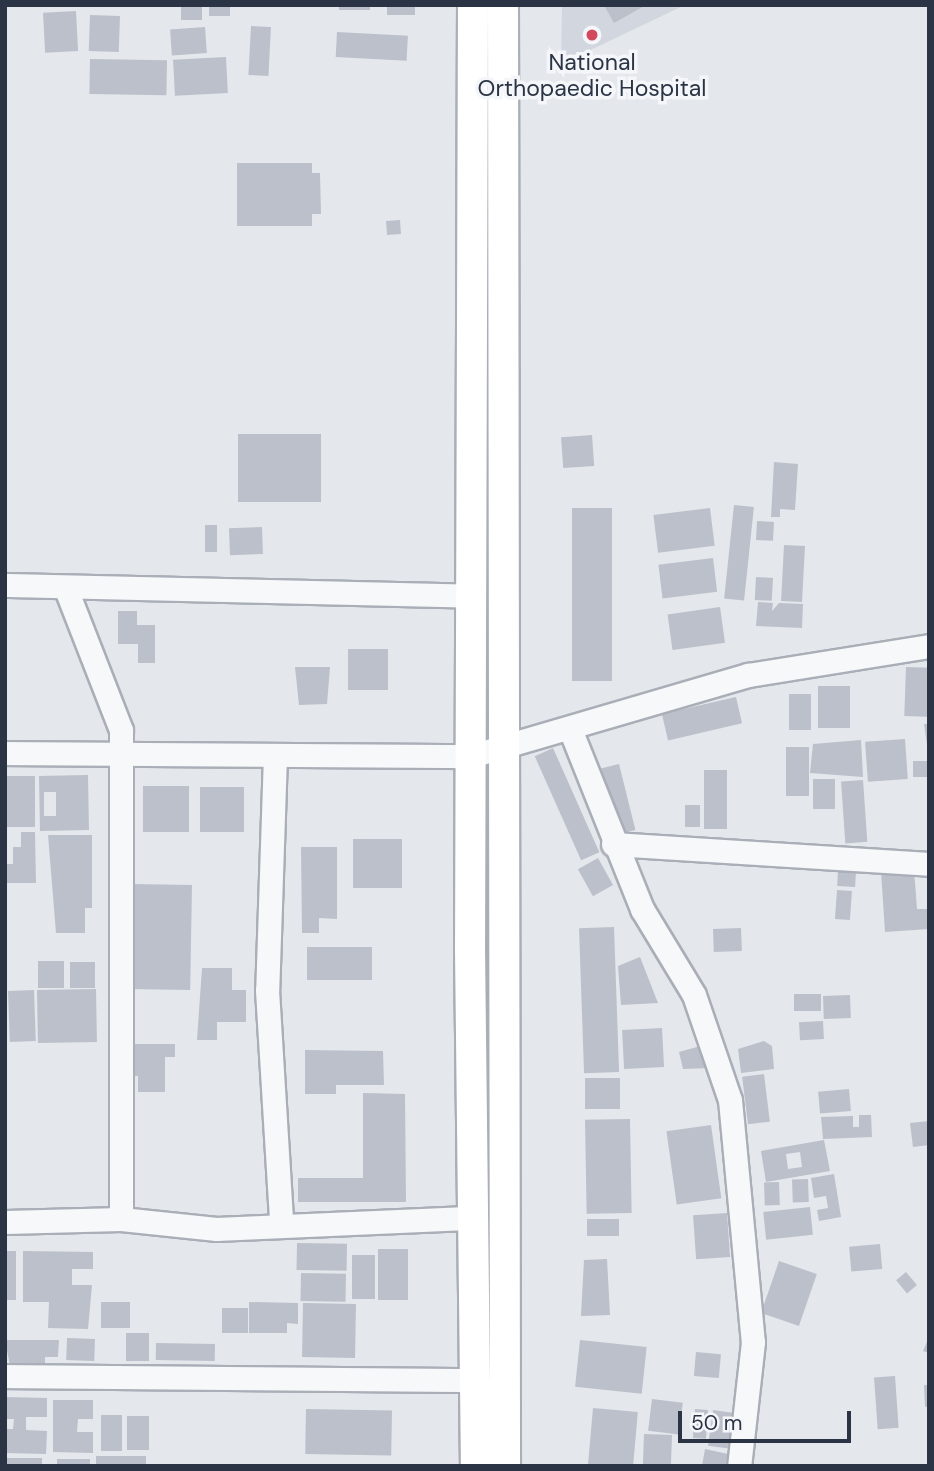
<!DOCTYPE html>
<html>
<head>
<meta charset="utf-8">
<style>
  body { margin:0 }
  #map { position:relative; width:934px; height:1471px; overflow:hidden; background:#e4e7ec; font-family:"DM Sans",sans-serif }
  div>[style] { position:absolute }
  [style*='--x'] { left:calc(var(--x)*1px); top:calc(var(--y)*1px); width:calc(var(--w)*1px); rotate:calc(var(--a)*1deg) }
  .built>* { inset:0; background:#d2d6de }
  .building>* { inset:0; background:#bbc0ca; transform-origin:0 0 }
  .roads { filter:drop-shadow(2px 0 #a9aeb7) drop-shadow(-2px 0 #a9aeb7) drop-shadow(0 2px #a9aeb7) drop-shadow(0 -2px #a9aeb7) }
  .minor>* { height:23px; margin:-11.5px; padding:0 11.5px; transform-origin:11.5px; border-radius:11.5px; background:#f7f8fa }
  .major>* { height:30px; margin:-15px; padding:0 15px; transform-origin:15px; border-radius:15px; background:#fff }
  .dots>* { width:19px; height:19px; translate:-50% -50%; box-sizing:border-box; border:4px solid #f4f6f9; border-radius:50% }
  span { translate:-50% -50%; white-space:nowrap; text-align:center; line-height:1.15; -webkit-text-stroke:7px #f4f6f9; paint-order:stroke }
  .poi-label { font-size:23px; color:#2b3445 }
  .frame { position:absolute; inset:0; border:7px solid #2b3445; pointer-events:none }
  .scale { position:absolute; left:678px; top:1411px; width:173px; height:32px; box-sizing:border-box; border:4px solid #2b3445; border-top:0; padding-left:9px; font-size:21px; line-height:24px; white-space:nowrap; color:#2b3445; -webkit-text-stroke:5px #f4f6f9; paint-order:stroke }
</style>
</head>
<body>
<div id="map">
  <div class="built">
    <div style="clip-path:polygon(562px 5px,685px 5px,561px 64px)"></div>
  </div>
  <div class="building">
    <div style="left:181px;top:5px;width:21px;height:15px"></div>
    <div style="left:209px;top:5px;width:21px;height:11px"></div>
    <div style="left:339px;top:5px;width:31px;height:5px"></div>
    <div style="left:387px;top:5px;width:28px;height:10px"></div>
    <div style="clip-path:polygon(604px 5px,646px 5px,614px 23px)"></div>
    <div style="left:76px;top:11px;width:40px;height:33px;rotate:87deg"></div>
    <div style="left:90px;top:15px;width:30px;height:36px;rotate:2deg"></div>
    <div style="left:251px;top:26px;width:20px;height:49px;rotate:3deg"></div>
    <div style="left:205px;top:27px;width:26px;height:35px;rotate:86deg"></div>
    <div style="left:337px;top:32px;width:71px;height:25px;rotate:3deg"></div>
    <div style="left:226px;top:57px;width:36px;height:53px;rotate:87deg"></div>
    <div style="left:90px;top:59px;width:77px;height:35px;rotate:1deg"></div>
    <div style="clip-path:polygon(237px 163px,312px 163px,312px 173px,320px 173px,321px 214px,312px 214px,312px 226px,237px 226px)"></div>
    <div style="left:400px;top:220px;width:14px;height:14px;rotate:86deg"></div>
    <div style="left:238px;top:434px;width:83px;height:68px"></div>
    <div style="left:592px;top:435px;width:31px;height:31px;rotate:86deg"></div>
    <div style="clip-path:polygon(774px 462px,798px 464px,795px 510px,780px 509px,780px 517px,771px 517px)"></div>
    <div style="left:734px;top:505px;width:20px;height:94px;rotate:6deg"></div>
    <div style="left:572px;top:508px;width:40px;height:173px"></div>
    <div style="left:710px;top:508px;width:38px;height:57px;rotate:83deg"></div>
    <div style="left:757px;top:521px;width:17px;height:19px;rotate:3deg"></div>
    <div style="left:205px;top:525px;width:12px;height:27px"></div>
    <div style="left:262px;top:527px;width:27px;height:33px;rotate:88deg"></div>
    <div style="left:784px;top:545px;width:21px;height:56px;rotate:3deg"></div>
    <div style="left:713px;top:558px;width:34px;height:55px;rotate:83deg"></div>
    <div style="left:756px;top:577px;width:17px;height:23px;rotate:3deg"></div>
    <div style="clip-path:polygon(758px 602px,773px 603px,772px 611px,779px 603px,803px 604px,802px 628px,756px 626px)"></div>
    <div style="left:720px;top:607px;width:36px;height:53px;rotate:82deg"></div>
    <div style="clip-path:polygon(118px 611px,137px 611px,137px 625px,155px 625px,155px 663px,138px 663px,138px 644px,118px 644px)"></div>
    <div style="left:348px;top:649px;width:40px;height:41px"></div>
    <div style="clip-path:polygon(295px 667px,330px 667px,327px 704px,299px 705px)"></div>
    <div style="left:906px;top:667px;width:23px;height:49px;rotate:2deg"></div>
    <div style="left:818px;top:686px;width:32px;height:42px"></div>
    <div style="left:789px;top:694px;width:22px;height:36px"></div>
    <div style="left:736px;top:697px;width:27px;height:76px;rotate:77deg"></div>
    <div style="clip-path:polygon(924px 724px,929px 724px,929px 744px,927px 744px)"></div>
    <div style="left:905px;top:739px;width:40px;height:40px;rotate:86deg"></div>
    <div style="clip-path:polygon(861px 740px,863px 777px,810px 773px,813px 744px)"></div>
    <div style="left:786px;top:747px;width:23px;height:49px"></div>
    <div style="left:553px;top:748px;width:114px;height:20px;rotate:66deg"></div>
    <div style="left:929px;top:761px;width:16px;height:16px;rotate:90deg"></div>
    <div style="left:619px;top:764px;width:68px;height:22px;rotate:76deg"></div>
    <div style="left:704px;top:770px;width:23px;height:59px"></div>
    <div style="clip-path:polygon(evenodd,88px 775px,89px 830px,40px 831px,39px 776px,88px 775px,44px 792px,56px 792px,56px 816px,44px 816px,44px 792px)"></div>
    <div style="left:5px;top:776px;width:30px;height:51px"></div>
    <div style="left:813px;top:779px;width:22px;height:30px"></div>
    <div style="left:863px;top:780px;width:62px;height:22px;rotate:86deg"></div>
    <div style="left:143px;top:786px;width:46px;height:46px"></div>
    <div style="left:200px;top:787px;width:44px;height:45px"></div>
    <div style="left:685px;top:805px;width:15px;height:22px"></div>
    <div style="clip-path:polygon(21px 832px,35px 832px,36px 883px,5px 883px,5px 864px,13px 864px,13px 847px,21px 847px)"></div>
    <div style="clip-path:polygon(48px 835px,92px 835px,92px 908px,85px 908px,85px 933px,56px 933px)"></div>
    <div style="left:353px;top:839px;width:49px;height:49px"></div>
    <div style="clip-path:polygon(301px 847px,337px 847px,337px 919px,319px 918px,319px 933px,302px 933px)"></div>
    <div style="left:598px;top:858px;width:31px;height:23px;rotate:61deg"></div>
    <div style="clip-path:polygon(914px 869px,917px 909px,929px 909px,929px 929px,885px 932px,881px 871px)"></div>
    <div style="left:838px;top:870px;width:18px;height:16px;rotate:3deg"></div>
    <div style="left:131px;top:884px;width:61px;height:105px;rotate:1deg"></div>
    <div style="left:837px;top:890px;width:15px;height:29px;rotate:4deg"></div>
    <div style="left:614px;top:927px;width:145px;height:35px;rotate:88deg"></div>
    <div style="left:741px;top:928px;width:23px;height:28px;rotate:88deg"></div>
    <div style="left:307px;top:947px;width:65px;height:33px"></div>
    <div style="clip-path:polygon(640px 957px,658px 1003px,621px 1005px,618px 966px)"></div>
    <div style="left:64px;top:961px;width:27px;height:26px;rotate:90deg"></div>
    <div style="left:70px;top:962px;width:25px;height:26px"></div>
    <div style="clip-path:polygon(202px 968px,232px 968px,232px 990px,246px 990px,246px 1022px,217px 1022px,217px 1040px,197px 1040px)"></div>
    <div style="left:96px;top:989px;width:53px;height:59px;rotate:89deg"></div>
    <div style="left:34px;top:990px;width:51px;height:26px;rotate:88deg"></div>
    <div style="left:821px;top:994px;width:17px;height:27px;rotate:90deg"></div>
    <div style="left:850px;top:995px;width:23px;height:27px;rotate:88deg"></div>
    <div style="left:823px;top:1021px;width:18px;height:24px;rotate:87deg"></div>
    <div style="left:662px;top:1028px;width:39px;height:40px;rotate:87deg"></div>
    <div style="clip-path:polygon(764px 1041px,772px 1046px,774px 1069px,741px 1073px,738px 1049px)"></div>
    <div style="clip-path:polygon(126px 1044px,175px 1044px,175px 1057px,165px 1057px,165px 1092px,138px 1092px,138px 1076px,126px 1076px)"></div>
    <div style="clip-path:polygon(704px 1045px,710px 1068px,683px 1069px,679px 1052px)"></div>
    <div style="clip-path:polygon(305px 1050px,383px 1051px,384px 1085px,336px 1085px,336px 1094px,305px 1094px)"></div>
    <div style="left:764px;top:1074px;width:48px;height:22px;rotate:83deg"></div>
    <div style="left:620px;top:1078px;width:31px;height:35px;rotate:90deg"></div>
    <div style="left:849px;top:1089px;width:22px;height:31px;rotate:85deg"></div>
    <div style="clip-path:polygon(363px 1093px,405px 1094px,406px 1202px,298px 1202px,298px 1178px,363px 1178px)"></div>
    <div style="clip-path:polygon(859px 1115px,871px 1115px,872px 1137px,823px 1139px,821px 1117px,853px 1116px,853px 1127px,859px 1127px)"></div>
    <div style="left:630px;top:1119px;width:94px;height:45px;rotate:89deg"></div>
    <div style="clip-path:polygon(929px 1121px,929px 1145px,913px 1147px,910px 1123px)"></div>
    <div style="left:711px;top:1125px;width:74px;height:45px;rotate:82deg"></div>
    <div style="clip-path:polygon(evenodd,824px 1140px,830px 1171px,766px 1182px,761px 1151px,824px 1140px,800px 1152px,802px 1167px,788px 1169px,786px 1154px,800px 1152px)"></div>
    <div style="clip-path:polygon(834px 1174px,841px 1217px,819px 1221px,817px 1210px,828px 1208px,826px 1196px,814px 1198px,811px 1178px)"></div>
    <div style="left:808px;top:1179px;width:23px;height:16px;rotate:88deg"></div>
    <div style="left:779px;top:1182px;width:23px;height:15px;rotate:88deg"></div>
    <div style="left:810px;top:1207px;width:28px;height:47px;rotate:84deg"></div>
    <div style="left:727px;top:1213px;width:44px;height:34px;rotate:86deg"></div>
    <div style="left:619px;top:1219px;width:17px;height:32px;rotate:90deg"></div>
    <div style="left:297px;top:1243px;width:50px;height:27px;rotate:1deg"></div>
    <div style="left:880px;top:1244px;width:25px;height:31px;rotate:85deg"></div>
    <div style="left:378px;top:1249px;width:30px;height:51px"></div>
    <div style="left:5px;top:1251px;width:11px;height:49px"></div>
    <div style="clip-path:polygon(23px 1251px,93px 1252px,93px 1269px,72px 1269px,72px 1285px,92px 1285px,88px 1329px,48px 1328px,49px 1302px,23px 1302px)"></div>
    <div style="left:352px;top:1255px;width:23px;height:44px"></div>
    <div style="clip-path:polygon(607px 1259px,610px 1315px,581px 1316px,584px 1260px)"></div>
    <div style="left:779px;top:1261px;width:40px;height:55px;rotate:19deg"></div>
    <div style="left:906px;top:1272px;width:17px;height:13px;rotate:50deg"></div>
    <div style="left:301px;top:1273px;width:45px;height:28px;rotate:1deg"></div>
    <div style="left:101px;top:1302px;width:29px;height:26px"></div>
    <div style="clip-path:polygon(249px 1302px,298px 1303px,298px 1324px,287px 1323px,287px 1333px,249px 1333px)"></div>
    <div style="left:303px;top:1303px;width:53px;height:54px;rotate:1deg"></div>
    <div style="left:222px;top:1308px;width:26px;height:25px"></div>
    <div style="left:126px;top:1333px;width:23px;height:28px"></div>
    <div style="clip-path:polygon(929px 1337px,929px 1353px,923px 1351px)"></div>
    <div style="left:67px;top:1338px;width:28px;height:22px;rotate:2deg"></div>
    <div style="clip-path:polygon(5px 1340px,59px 1340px,58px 1357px,45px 1357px,45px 1371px,11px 1371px)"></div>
    <div style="left:580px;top:1340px;width:67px;height:47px;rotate:6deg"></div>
    <div style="left:156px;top:1343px;width:59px;height:17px;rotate:1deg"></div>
    <div style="left:696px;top:1352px;width:25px;height:24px;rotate:5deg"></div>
    <div style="left:895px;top:1376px;width:52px;height:21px;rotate:86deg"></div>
    <div style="clip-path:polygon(924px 1385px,929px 1385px,929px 1406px,925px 1407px)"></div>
    <div style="clip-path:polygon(5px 1397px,47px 1398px,47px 1417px,26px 1417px,26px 1430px,47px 1431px,46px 1454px,5px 1453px,5px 1429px,13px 1429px,14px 1419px,5px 1419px)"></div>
    <div style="left:652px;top:1399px;width:31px;height:32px;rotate:7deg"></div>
    <div style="clip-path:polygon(53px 1400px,93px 1400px,93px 1419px,78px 1419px,77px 1432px,93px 1432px,93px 1453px,53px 1452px)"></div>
    <div style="left:593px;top:1408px;width:45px;height:58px;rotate:5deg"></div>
    <div style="left:306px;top:1409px;width:86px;height:45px;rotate:1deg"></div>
    <div style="left:695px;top:1409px;width:13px;height:29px;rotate:4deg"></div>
    <div style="left:713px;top:1410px;width:21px;height:36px;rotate:8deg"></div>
    <div style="left:101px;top:1415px;width:21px;height:36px"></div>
    <div style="left:127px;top:1416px;width:22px;height:34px"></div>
    <div style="left:644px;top:1434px;width:28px;height:32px;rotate:2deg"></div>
    <div style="clip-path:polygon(705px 1449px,728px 1454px,725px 1466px,702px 1466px)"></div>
    <div style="left:96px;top:1456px;width:50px;height:10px"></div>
    <div style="left:5px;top:1458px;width:37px;height:8px"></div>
    <div style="left:57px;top:1459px;width:33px;height:7px"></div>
  </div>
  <div class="roads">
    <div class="minor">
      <div style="--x:5;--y:585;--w:468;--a:1.3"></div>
      <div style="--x:66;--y:589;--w:151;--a:68.7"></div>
      <div style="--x:121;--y:730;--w:489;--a:90"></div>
      <div style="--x:570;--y:729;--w:194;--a:68.2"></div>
      <div style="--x:642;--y:909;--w:100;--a:58.8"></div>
      <div style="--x:694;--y:995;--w:111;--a:71.1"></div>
      <div style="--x:730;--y:1100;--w:243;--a:84.6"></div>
      <div style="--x:753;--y:1342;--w:125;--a:96.4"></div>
      <div style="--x:5;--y:753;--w:466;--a:0.4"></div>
      <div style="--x:471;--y:756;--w:289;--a:-16.3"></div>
      <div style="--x:748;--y:675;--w:183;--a:-9.1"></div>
      <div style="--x:275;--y:755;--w:235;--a:91.9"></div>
      <div style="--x:267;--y:990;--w:232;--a:86.5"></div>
      <div style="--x:613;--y:844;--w:317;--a:3.6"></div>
      <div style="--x:5;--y:1222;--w:116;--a:-1.5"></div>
      <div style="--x:121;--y:1219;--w:96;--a:6"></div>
      <div style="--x:216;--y:1229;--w:257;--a:-2.5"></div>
      <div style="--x:5;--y:1376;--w:470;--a:0.5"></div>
    </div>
    <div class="major">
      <div style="--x:473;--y:5;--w:944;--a:90.18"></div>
      <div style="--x:470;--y:949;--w:517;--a:89.34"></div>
      <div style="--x:503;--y:5;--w:1461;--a:89.92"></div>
    </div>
  </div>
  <div class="dots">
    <div style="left:592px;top:35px;background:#d1495b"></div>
  </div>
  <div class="poi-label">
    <span style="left:592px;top:75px">National<br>Orthopaedic Hospital</span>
  </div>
  <div class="frame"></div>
  <div class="scale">50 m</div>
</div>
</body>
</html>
